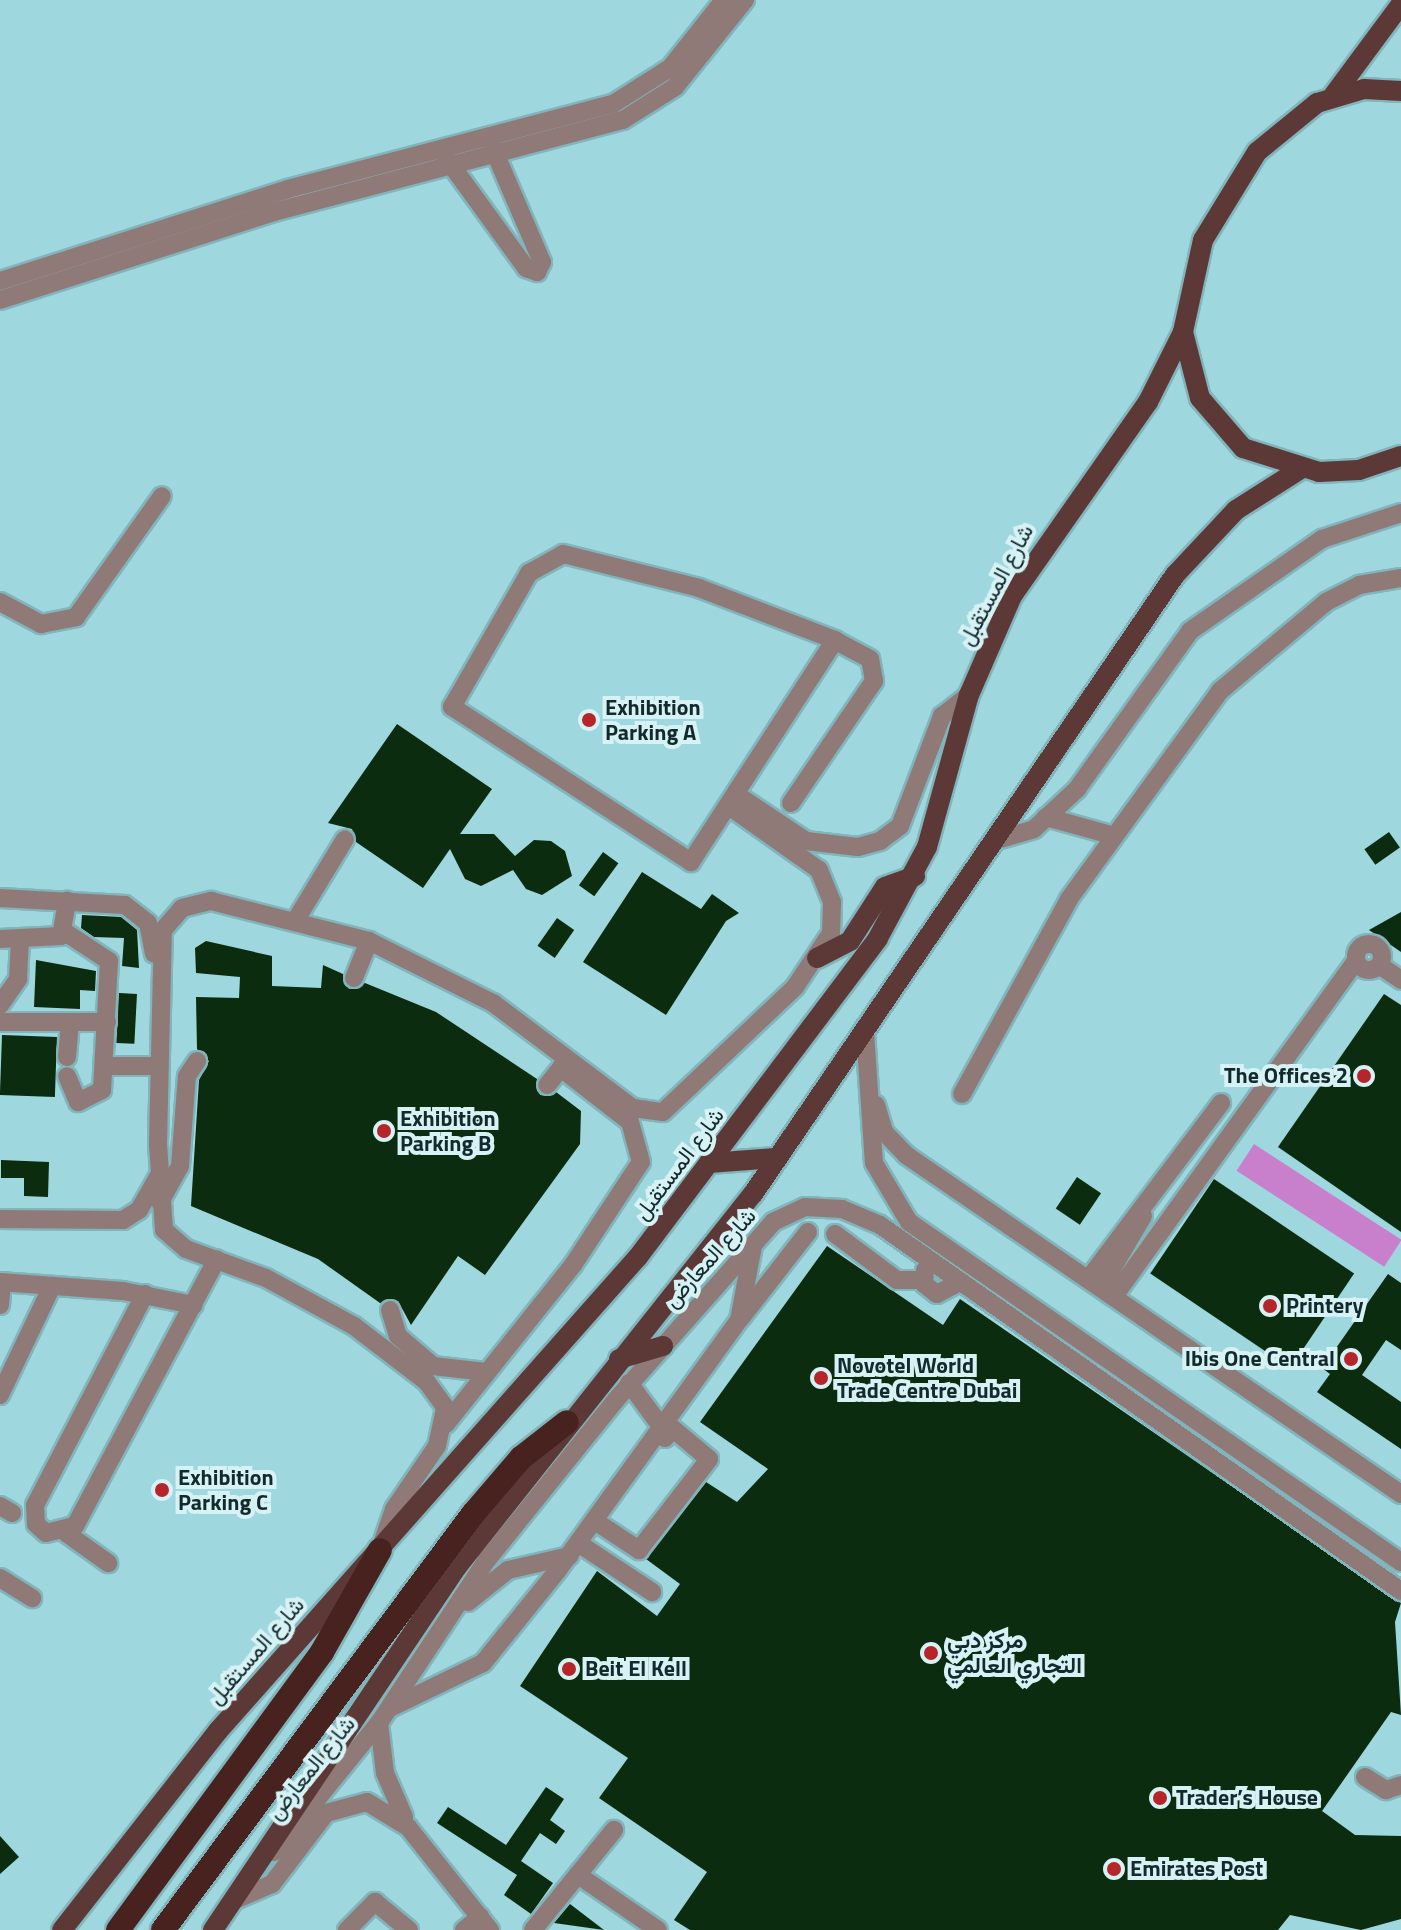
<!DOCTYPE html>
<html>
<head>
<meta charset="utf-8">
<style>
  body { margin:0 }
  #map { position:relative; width:1401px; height:1930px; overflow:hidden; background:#9ed7de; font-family:"Titillium Web",Vazirmatn,sans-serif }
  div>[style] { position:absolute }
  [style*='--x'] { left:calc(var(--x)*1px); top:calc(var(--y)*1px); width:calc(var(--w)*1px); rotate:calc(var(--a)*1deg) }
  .green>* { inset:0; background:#c980cc; transform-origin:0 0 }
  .building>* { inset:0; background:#0b2c0f; transform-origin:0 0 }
  .roads { filter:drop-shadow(2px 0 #82b4bb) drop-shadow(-2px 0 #82b4bb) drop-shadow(0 2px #82b4bb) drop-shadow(0 -2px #82b4bb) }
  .minor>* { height:18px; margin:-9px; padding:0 9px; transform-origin:9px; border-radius:9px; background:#907a78 }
  .minor>.ring { margin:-9px; padding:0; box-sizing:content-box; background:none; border:18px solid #907a78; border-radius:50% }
  .major>* { height:20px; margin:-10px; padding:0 10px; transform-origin:10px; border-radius:10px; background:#5c3936 }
  .highway>* { height:24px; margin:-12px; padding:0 12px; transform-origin:12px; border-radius:12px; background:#48221f }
  .dots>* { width:22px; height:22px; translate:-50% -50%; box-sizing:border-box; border:4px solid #d6f2f5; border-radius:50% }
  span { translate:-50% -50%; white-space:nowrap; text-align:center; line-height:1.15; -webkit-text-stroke:8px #d6f2f5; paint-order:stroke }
  .street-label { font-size:22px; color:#132a2d }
  .poi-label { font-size:22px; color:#132a2d; font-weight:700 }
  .left { translate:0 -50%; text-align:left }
  .right { translate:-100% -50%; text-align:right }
</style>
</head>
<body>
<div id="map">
  <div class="green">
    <div style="left:1254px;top:1144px;width:176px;height:32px;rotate:33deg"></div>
  </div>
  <div class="building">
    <div style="clip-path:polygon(397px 724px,492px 789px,460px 834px,494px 834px,515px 856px,534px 840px,551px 841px,565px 851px,572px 876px,542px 895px,526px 889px,513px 870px,481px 886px,465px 879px,450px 849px,423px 888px,356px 842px,352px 829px,328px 823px)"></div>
    <div style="left:1389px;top:832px;width:19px;height:30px;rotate:55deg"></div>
    <div style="left:603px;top:852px;width:19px;height:41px;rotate:36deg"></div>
    <div style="clip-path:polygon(642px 872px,701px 909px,712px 894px,739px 913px,726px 921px,666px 1015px,583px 962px)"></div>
    <div style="clip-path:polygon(1401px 912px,1401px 952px,1369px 930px)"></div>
    <div style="clip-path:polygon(82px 915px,121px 917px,137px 930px,139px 968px,122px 966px,124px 938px,94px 937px,81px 928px)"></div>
    <div style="left:557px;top:918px;width:21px;height:34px;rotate:35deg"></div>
    <div style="clip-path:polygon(206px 941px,272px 956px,272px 986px,321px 988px,323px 965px,343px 974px,349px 989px,365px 983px,436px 1012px,537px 1079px,540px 1095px,556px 1092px,581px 1111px,580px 1144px,485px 1275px,458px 1256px,411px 1325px,398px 1301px,380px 1303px,318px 1259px,191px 1206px,199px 1080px,209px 1061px,197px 1049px,196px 997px,239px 998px,240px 977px,196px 973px,195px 948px)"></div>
    <div style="clip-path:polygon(36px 960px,96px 971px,95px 991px,80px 990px,80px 1009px,34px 1007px)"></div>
    <div style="left:119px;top:993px;width:18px;height:50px;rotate:3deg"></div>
    <div style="clip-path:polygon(1384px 994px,1401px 1005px,1401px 1232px,1278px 1147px)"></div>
    <div style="left:2px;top:1035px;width:55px;height:60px;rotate:2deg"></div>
    <div style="clip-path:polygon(1px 1160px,49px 1162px,48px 1197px,24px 1196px,24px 1178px,1px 1178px)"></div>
    <div style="left:1077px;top:1177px;width:29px;height:38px;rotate:34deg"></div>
    <div style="left:1214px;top:1179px;width:169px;height:114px;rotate:34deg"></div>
    <div style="clip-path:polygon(827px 1246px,943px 1325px,960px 1299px,1401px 1603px,1395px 1622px,1401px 1715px,1391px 1712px,1322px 1811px,1355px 1835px,1401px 1836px,1401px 1919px,1361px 1930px,1290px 1915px,1278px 1930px,690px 1930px,674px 1920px,707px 1872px,599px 1798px,628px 1758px,520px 1686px,597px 1571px,657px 1616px,680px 1584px,646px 1559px,706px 1482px,737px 1502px,768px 1469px,700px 1422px)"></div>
    <div style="clip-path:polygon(1388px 1274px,1401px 1283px,1401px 1350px,1386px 1340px,1362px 1375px,1401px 1402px,1401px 1449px,1317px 1392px,1330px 1374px,1322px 1368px)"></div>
    <div style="clip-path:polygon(546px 1787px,564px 1799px,550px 1820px,565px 1831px,556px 1844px,540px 1833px,521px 1861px,553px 1883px,531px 1914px,504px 1895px,517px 1875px,437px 1823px,448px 1807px,506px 1845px)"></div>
    <div style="clip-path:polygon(0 1836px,19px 1857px,0 1874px)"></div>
    <div style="clip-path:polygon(570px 1904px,604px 1930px,554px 1923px)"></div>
  </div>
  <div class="roads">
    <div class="minor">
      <div style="--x:444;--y:155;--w:140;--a:54"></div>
      <div style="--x:526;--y:268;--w:12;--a:20"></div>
      <div style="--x:537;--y:272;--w:11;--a:-63"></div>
      <div style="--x:542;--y:262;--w:134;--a:-113.3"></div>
      <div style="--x:0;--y:281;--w:302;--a:-17.7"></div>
      <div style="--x:288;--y:189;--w:336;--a:-14.7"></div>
      <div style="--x:613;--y:104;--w:67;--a:-32.3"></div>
      <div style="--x:670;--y:68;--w:87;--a:-51.5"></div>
      <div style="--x:0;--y:300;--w:288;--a:-17.8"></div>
      <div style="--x:274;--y:212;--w:361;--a:-14.8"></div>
      <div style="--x:623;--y:120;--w:62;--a:-32.4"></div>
      <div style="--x:675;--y:87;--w:112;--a:-51.2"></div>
      <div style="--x:563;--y:554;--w:140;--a:14"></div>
      <div style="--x:699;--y:588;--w:146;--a:20.9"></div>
      <div style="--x:835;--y:640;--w:265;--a:123"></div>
      <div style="--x:691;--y:862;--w:285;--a:-147"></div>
      <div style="--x:452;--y:707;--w:155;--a:-60.1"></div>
      <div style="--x:529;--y:573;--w:39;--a:-29"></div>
      <div style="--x:0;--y:602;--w:47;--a:28.2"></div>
      <div style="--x:41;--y:624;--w:36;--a:-11"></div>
      <div style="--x:76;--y:617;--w:148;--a:-54.6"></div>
      <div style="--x:737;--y:795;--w:83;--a:33.7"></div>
      <div style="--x:806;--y:841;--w:52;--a:6.6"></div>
      <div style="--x:858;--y:847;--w:23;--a:-15"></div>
      <div style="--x:880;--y:841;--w:25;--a:-37"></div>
      <div style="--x:900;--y:826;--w:118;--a:-69.1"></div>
      <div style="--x:942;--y:716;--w:34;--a:-38"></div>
      <div style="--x:791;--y:803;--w:148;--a:-55.8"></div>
      <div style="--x:874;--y:681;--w:22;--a:-100"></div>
      <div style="--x:870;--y:659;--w:40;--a:-152"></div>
      <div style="--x:1046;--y:817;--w:67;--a:15.5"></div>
      <div style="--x:1000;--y:839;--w:35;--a:-16"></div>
      <div style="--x:1034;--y:829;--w:59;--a:-42.9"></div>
      <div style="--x:1077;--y:789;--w:194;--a:-54.4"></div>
      <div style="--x:1190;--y:631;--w:161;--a:-34.9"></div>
      <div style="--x:1322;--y:539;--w:83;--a:-18.2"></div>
      <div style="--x:0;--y:898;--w:125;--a:3.2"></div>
      <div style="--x:125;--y:905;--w:29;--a:38"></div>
      <div style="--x:148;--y:923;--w:31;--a:79"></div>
      <div style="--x:297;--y:918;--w:92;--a:-58.7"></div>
      <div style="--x:65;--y:932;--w:53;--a:33.4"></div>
      <div style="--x:109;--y:961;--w:129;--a:93.1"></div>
      <div style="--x:102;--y:1090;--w:27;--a:153"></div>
      <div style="--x:78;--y:1102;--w:28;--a:-113"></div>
      <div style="--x:0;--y:939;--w:61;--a:-2.8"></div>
      <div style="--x:61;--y:936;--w:36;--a:-80"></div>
      <div class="ring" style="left:1356px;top:944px;width:8px;height:8px"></div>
      <div style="--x:1379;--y:965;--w:27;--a:34"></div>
      <div style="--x:354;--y:978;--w:40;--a:-68"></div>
      <div style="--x:0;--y:1005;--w:32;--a:-55"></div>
      <div style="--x:18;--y:979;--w:40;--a:-87.1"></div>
      <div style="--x:0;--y:1022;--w:107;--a:0"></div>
      <div style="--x:865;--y:1032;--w:131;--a:86.1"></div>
      <div style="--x:874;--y:1163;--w:69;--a:59.3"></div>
      <div style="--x:909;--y:1222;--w:598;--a:34.65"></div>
      <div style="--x:67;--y:1057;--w:35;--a:-85"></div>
      <div style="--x:104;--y:1066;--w:55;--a:0"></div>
      <div style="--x:962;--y:1094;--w:222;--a:-61.2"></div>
      <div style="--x:1069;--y:899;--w:257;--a:-54"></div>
      <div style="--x:1220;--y:691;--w:138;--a:-40"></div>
      <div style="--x:1326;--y:602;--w:37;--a:-27"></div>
      <div style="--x:1359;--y:585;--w:43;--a:-9.5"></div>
      <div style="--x:876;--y:1105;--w:28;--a:73"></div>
      <div style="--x:884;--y:1132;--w:32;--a:46"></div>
      <div style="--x:906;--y:1155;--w:600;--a:34.41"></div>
      <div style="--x:160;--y:1202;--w:41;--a:-60.9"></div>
      <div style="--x:180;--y:1166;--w:90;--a:-85.6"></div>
      <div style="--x:187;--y:1076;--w:18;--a:-56"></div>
      <div style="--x:0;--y:1219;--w:123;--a:0.5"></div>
      <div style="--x:123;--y:1220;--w:19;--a:-32"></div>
      <div style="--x:139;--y:1210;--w:38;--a:-60"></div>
      <div style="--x:835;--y:1234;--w:77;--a:36.6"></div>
      <div style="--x:897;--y:1280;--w:26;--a:0"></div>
      <div style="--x:925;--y:1270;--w:14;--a:94"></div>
      <div style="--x:924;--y:1284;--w:16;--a:38"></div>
      <div style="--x:937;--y:1294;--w:26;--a:-28"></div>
      <div style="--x:1090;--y:1277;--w:218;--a:-53"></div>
      <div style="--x:0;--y:1282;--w:123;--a:4.2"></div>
      <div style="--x:123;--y:1291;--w:72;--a:11.2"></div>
      <div style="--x:1102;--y:1286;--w:81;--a:-59.6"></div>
      <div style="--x:145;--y:1294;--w:238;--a:117.5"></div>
      <div style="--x:35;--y:1505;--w:19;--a:87"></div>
      <div style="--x:36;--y:1524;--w:13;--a:42"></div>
      <div style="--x:46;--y:1533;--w:30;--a:-14"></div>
      <div style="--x:75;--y:1526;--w:302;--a:-62"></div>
      <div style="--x:1115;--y:1295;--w:412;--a:-54.2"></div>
      <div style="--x:0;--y:1305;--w:22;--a:-85"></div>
      <div style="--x:390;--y:1310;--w:27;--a:73"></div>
      <div style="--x:398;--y:1336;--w:46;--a:40.6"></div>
      <div style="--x:433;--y:1366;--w:53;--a:6.5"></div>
      <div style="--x:741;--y:1318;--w:109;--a:-52.1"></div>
      <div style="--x:629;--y:1383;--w:52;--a:53.6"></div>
      <div style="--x:0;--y:1395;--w:121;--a:-64.5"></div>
      <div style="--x:446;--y:1424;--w:203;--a:-51.4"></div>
      <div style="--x:573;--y:1265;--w:123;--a:-56.6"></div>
      <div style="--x:641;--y:1162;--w:41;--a:-105.4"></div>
      <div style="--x:630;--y:1122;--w:88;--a:-142"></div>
      <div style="--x:561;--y:1068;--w:22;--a:129"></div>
      <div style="--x:0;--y:1506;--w:14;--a:30"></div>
      <div style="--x:595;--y:1521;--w:53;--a:33.4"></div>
      <div style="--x:639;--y:1550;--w:115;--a:-52.4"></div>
      <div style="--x:709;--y:1459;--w:48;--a:-140"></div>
      <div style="--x:672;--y:1428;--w:12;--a:125"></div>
      <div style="--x:665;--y:1438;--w:8;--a:-135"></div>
      <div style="--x:66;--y:1533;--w:52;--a:35.5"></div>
      <div style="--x:578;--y:1543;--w:89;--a:33.5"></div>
      <div style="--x:381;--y:1547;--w:40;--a:-71.1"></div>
      <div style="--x:394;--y:1509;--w:76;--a:-55.7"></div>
      <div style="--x:437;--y:1446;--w:40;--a:-78"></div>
      <div style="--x:445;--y:1407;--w:31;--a:-126"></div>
      <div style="--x:427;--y:1382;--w:92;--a:-142.5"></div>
      <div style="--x:354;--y:1326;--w:100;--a:-151.4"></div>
      <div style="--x:266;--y:1278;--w:85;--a:-160.1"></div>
      <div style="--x:186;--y:1249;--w:29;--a:-139"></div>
      <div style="--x:164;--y:1230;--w:86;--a:-94"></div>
      <div style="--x:158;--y:1144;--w:214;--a:-88.7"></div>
      <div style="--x:163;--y:930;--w:29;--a:-49"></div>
      <div style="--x:182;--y:908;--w:30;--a:-14"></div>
      <div style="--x:211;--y:901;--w:163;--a:14.2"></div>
      <div style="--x:369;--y:941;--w:139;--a:26.6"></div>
      <div style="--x:493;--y:1003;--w:175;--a:36.9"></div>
      <div style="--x:633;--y:1108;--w:30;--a:8"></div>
      <div style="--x:663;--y:1112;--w:182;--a:-43.4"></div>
      <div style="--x:795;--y:987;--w:65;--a:-56.3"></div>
      <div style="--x:831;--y:933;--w:31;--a:-88"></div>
      <div style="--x:832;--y:902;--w:35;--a:-112"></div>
      <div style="--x:819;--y:870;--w:109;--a:-144.7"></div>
      <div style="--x:0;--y:1578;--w:38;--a:32"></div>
      <div style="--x:468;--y:1602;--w:51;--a:-38.7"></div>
      <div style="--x:508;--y:1570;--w:63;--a:-12.9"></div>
      <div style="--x:390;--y:1708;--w:103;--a:-25.8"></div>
      <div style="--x:483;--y:1663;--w:119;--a:-51.1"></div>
      <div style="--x:558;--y:1570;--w:309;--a:-54.1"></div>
      <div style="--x:739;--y:1320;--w:75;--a:-79.3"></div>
      <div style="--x:379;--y:1723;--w:50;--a:83.2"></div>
      <div style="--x:385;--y:1773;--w:48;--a:66.6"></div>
      <div style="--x:1365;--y:1777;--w:25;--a:32"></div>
      <div style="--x:1386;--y:1790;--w:16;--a:-18"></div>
      <div style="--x:274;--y:1852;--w:166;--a:-50.9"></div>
      <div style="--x:379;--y:1723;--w:196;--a:-56.5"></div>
      <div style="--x:487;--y:1560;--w:203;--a:-51.2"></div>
      <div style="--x:614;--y:1402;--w:240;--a:-48.5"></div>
      <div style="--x:773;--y:1222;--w:35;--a:-25"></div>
      <div style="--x:805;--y:1207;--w:37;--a:3"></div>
      <div style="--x:842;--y:1209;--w:41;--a:22.8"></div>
      <div style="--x:880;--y:1225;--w:637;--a:35.09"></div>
      <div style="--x:578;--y:1875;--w:97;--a:34.5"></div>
      <div style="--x:235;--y:1900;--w:40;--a:-23.4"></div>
      <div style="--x:272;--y:1884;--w:89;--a:-52.7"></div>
      <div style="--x:326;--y:1813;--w:42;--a:-15"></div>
      <div style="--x:367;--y:1802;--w:48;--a:31.4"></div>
      <div style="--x:408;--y:1827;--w:132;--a:51.5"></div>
      <div style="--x:347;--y:1930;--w:40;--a:-45"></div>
      <div style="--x:375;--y:1902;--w:44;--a:39.5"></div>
      <div style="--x:464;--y:1930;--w:21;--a:-39"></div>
      <div style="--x:533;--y:1930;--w:129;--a:-51"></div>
    </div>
    <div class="major">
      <div style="--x:1401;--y:91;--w:37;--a:-177"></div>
      <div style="--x:1364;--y:89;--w:49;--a:163.4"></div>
      <div style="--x:1317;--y:103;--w:77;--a:140.8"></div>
      <div style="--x:1257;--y:152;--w:103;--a:121.5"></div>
      <div style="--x:1203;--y:240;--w:94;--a:102.3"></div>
      <div style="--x:1183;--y:332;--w:68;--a:75.6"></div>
      <div style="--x:1200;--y:398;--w:66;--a:49.3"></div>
      <div style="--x:1243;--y:448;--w:80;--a:17.5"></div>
      <div style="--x:1319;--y:472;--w:40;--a:-2.9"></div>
      <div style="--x:1359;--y:470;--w:44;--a:-18.4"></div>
      <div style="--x:1333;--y:96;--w:114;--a:-53.5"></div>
      <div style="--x:817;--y:958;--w:37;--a:-27"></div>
      <div style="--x:850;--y:941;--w:64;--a:-57.1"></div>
      <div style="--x:885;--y:887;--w:32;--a:-20"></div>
      <div style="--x:709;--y:1163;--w:67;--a:-4.3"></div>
      <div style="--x:619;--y:1359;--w:46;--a:-16.5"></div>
      <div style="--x:62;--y:1930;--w:253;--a:-51.9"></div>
      <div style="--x:218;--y:1731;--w:633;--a:-48.46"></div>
      <div style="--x:638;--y:1257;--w:399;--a:-53"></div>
      <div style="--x:878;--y:938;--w:103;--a:-61.7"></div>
      <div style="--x:927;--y:847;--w:158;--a:-74.6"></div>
      <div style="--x:969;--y:695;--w:108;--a:-66.5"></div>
      <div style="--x:1012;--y:596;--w:237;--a:-55"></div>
      <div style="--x:1148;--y:402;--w:78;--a:-63.4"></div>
      <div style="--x:213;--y:1930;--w:437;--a:-56.1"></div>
      <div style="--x:457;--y:1567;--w:476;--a:-51.6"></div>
      <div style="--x:753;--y:1194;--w:749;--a:-55.72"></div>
      <div style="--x:1175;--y:575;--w:89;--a:-46.8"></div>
      <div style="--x:1236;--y:510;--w:75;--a:-32.4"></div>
    </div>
    <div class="highway">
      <div style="--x:118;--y:1930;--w:345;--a:-53.7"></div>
      <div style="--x:322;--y:1652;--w:117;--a:-60.4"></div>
      <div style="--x:163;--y:1930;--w:519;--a:-53.31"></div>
      <div style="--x:473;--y:1514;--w:74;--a:-49.4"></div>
      <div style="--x:521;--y:1458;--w:58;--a:-38"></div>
    </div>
  </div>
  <div class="dots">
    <div style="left:589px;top:720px;background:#b52529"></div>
    <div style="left:1364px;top:1076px;background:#b52529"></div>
    <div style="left:384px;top:1131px;background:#b52529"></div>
    <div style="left:1270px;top:1306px;background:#b52529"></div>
    <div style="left:1351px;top:1359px;background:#b52529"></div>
    <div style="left:821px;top:1378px;background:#b52529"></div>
    <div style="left:162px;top:1490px;background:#b52529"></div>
    <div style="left:931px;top:1653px;background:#b52529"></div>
    <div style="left:569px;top:1669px;background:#b52529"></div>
    <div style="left:1160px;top:1798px;background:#b52529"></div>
    <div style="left:1114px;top:1869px;background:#b52529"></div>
  </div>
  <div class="street-label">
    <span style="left:996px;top:585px;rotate:-62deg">شارع المستقبل</span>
    <span style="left:679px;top:1164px;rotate:-53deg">شارع المستقبل</span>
    <span style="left:710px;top:1258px;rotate:-48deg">شارع المعارض</span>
    <span style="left:256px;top:1651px;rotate:-49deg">شارع المستقبل</span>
    <span style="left:311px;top:1768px;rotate:-51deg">شارع المعارض</span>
  </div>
  <div class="poi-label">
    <span class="left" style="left:605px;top:720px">Exhibition<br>Parking A</span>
    <span class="right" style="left:1348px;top:1076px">The Offices 2</span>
    <span class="left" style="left:400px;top:1131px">Exhibition<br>Parking B</span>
    <span class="left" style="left:1286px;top:1306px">Printery</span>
    <span class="right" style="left:1335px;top:1359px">Ibis One Central</span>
    <span class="left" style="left:837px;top:1378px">Novotel World<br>Trade Centre Dubai</span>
    <span class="left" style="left:178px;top:1490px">Exhibition<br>Parking C</span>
    <span class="left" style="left:947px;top:1653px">مركز دبي<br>التجاري العالمي</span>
    <span class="left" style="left:585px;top:1669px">Beit El Kell</span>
    <span class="left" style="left:1176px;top:1798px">Trader’s House</span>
    <span class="left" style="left:1130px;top:1869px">Emirates Post</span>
  </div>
</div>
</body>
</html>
